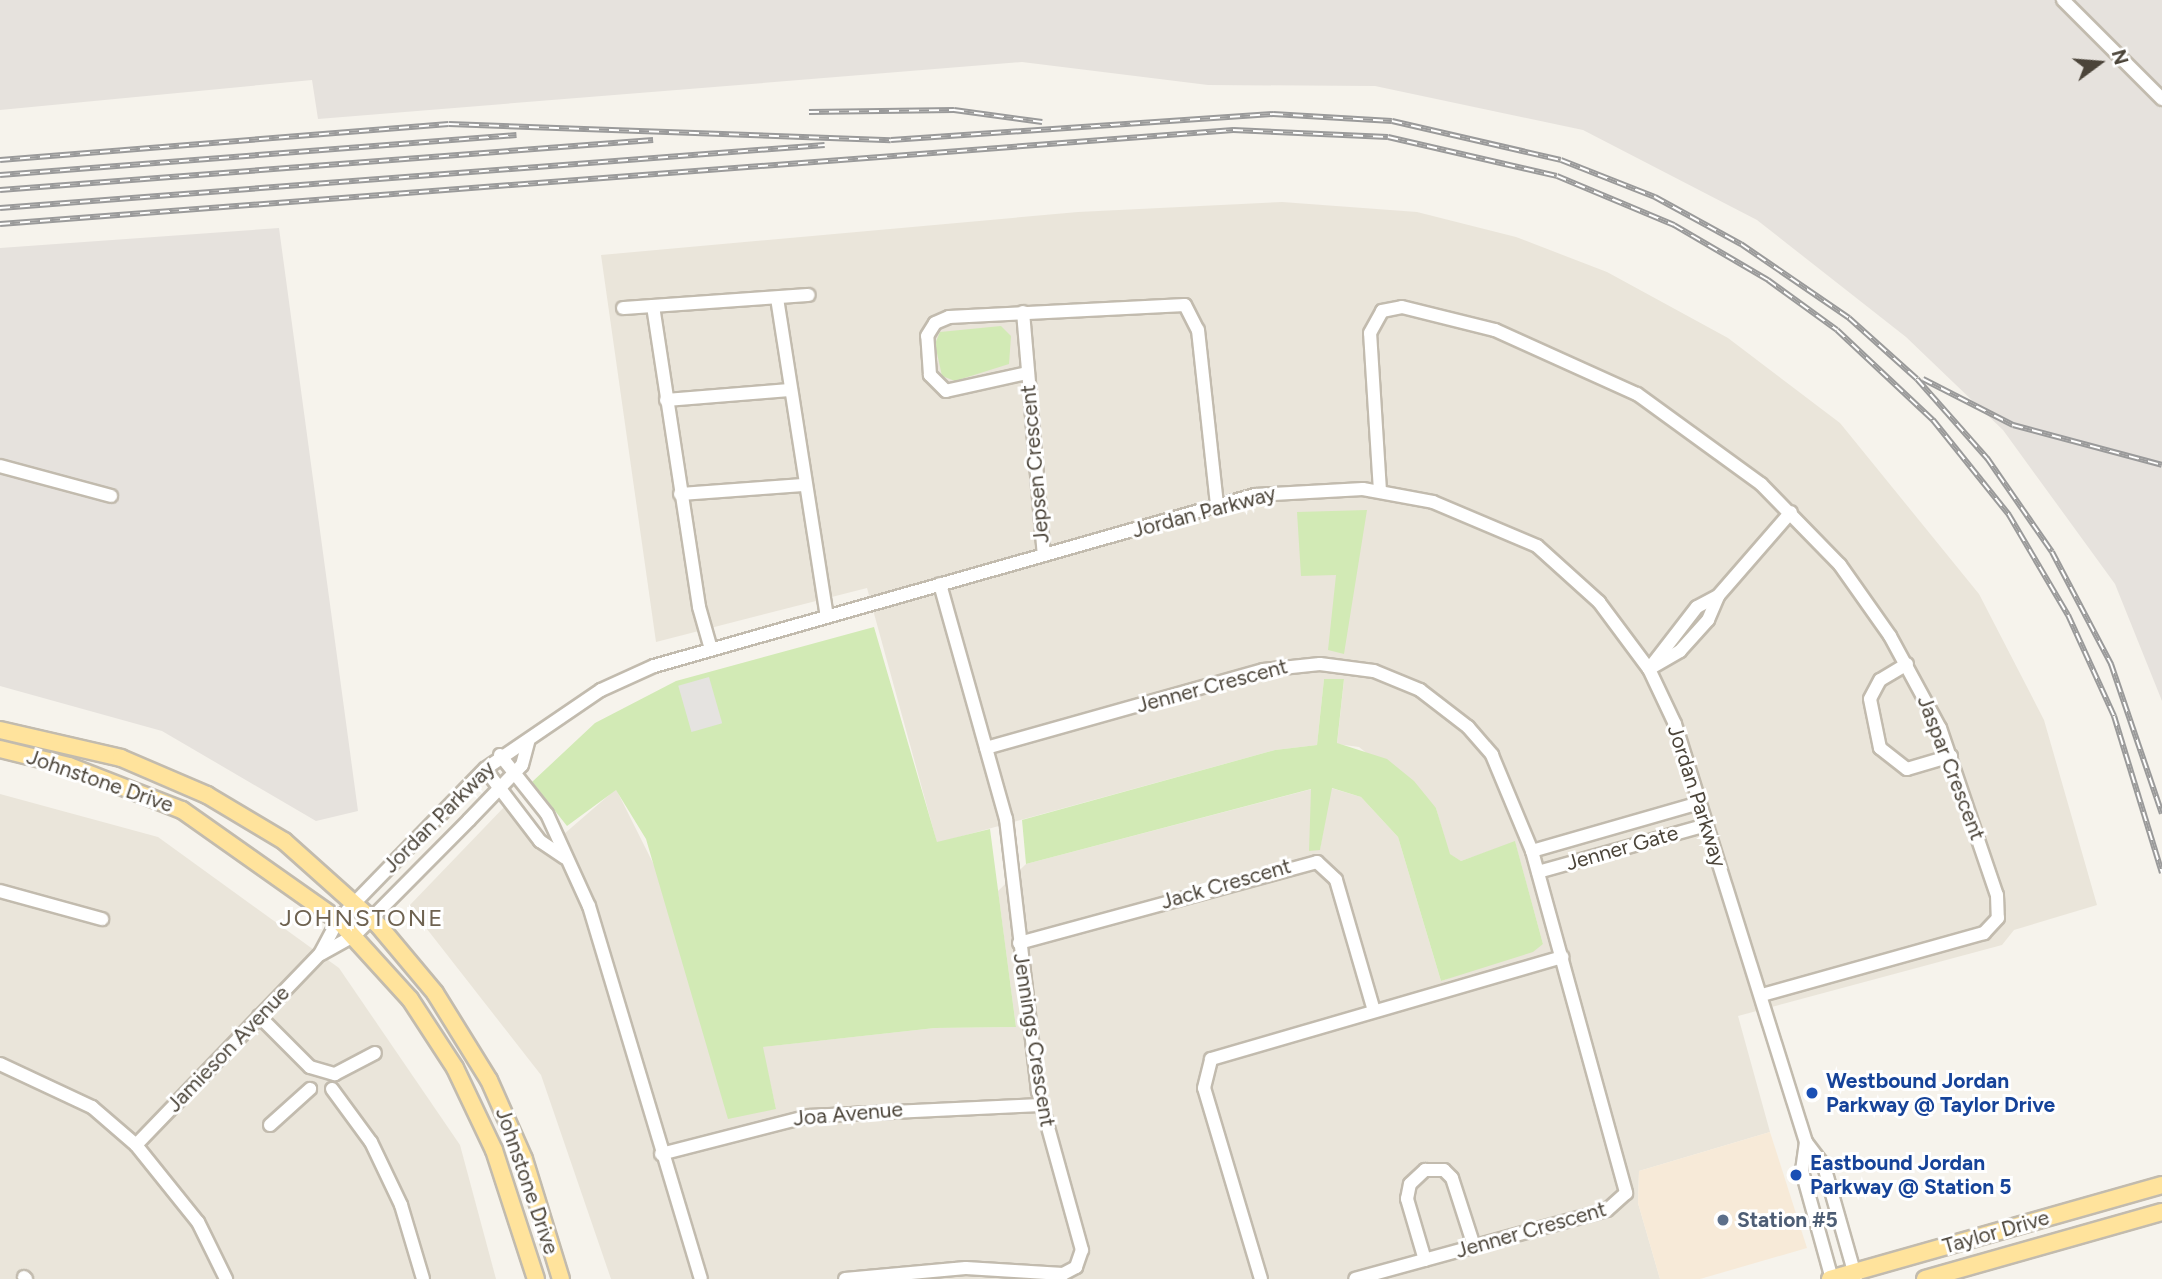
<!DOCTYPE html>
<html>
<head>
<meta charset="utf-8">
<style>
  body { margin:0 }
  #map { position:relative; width:2162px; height:1279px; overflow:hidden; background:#f6f3ec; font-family:Figtree,sans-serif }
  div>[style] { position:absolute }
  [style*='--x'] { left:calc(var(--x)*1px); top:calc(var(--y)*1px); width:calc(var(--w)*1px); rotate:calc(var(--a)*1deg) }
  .residential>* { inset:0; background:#eae5da }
  .commercial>* { inset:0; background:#f7ead8 }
  .industrial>* { inset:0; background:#e6e2dd }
  .green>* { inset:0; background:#d2eab5 }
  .parking>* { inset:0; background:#e5e3e0; transform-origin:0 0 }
  .roads { filter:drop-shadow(2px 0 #c2bbae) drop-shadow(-2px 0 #c2bbae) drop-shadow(0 2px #c2bbae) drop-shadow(0 -2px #c2bbae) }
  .minor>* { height:12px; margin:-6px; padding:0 6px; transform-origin:6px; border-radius:6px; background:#fff }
  .major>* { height:16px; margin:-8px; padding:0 8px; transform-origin:8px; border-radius:8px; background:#ffe39c }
  .rail>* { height:6px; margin-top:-3px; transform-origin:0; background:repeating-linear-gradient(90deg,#fff 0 10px,#9a9a9a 0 20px); box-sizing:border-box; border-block:2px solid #9a9a9a }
  .dots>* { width:19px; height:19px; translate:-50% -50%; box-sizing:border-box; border:4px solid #fff; border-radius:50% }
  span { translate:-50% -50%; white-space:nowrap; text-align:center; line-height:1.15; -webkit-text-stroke:6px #fff; paint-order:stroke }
  .street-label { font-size:21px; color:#4b4439 }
  .transit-label { font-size:21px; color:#164399; font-weight:700 }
  .left { translate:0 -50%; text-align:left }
  .service-label { font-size:21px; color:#4e5e75; font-weight:700 }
  .quarter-label { font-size:24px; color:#6e6250; letter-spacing:2px }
  .north { position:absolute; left:2064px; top:28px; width:70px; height:70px; -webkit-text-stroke:5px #fff; paint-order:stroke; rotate:74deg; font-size:19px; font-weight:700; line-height:28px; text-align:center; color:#4b4439 }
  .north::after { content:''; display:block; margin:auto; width:24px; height:32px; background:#4b4439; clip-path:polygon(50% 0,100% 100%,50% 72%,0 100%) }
</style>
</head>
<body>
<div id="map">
  <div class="residential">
    <div style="clip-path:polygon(1282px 202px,1417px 212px,1516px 237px,1607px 272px,1728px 338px,1840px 423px,1979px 594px,2044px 720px,2097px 905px,2014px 930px,2002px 945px,1738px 1016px,1770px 1132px,1639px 1171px,1638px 1203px,1660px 1279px,611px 1279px,541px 1075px,409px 906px,508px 803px,542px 853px,616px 789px,776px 1109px,762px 1047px,935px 1028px,1016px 1027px,998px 891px,1026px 864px,1312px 789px,1320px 849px,1331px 788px,1361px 797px,1398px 837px,1441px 981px,1543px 944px,1515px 842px,1461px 861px,1449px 854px,1436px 808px,1359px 747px,1337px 744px,1344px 680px,1324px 679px,1317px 745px,1275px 750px,937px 843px,867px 588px,656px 642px,601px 255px,1078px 212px)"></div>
    <div style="clip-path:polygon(0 794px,158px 837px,339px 968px,460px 1145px,496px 1279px,0 1279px)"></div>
  </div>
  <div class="commercial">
    <div style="clip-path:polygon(1770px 1132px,1807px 1248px,1700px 1279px,1660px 1279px,1638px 1203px,1639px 1171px)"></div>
  </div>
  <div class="industrial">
    <div style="clip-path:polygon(0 0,2162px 0,2162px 701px,2115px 584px,2003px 430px,1906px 337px,1757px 220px,1583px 130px,1375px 86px,1208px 85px,1022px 62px,318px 119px,312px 80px,0 110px)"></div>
    <div style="clip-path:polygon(279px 228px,358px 811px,316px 821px,162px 731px,0 686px,0 248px)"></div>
  </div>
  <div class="green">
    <div style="clip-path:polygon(1001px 326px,1011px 336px,1009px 364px,955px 381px,942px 376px,935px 344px,940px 332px)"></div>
    <div style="clip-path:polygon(1367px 510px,1344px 654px,1328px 650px,1336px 575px,1301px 576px,1297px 512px)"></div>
    <div style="clip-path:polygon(874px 627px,937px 842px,990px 829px,1016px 1027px,935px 1028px,763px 1047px,776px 1109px,728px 1119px,646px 839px,616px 790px,567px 826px,532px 782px,595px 723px,676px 681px)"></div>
    <div style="clip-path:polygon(1324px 679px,1344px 679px,1337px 743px,1387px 759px,1414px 781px,1436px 808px,1450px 854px,1461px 861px,1515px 841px,1543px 944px,1533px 952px,1441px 981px,1398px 837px,1361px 797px,1332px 788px,1320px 850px,1309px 851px,1311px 789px,1026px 864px,1022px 820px,1275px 750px,1317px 745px)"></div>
  </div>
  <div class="parking">
    <div style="left:709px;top:677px;width:48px;height:32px;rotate:74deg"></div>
  </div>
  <div class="roads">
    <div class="minor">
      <div style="--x:2063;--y:0;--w:140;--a:45"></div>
      <div style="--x:777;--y:298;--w:322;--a:81.1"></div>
      <div style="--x:653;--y:306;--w:304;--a:81.3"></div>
      <div style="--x:699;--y:607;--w:44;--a:74.1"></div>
      <div style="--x:623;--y:308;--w:186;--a:-4"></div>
      <div style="--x:1023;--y:312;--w:244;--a:85.1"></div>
      <div style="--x:1027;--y:373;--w:83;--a:167.5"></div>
      <div style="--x:946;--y:391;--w:23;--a:-135"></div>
      <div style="--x:930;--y:375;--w:39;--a:-94"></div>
      <div style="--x:927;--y:336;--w:15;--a:-58"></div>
      <div style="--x:935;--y:323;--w:15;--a:-23"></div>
      <div style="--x:949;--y:317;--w:236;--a:-2.9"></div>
      <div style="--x:1185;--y:305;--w:28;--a:63"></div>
      <div style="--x:1198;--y:330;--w:176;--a:83.8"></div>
      <div style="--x:666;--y:400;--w:124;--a:-4.6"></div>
      <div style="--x:0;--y:466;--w:115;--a:15.1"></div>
      <div style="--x:1380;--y:491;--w:158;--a:-93.6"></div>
      <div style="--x:1370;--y:333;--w:25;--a:-61"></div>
      <div style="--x:1382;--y:311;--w:20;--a:-11"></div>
      <div style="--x:1402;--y:307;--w:96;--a:13.9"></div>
      <div style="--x:1495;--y:330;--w:156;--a:24.3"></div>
      <div style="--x:1637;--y:394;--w:153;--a:36"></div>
      <div style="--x:1761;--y:484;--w:113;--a:45.7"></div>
      <div style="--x:1840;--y:565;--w:87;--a:54.8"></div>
      <div style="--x:1890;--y:636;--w:105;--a:61.5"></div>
      <div style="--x:1940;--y:728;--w:176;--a:71.2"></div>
      <div style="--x:1997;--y:895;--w:23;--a:88"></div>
      <div style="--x:1998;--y:918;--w:21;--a:133"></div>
      <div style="--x:1984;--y:933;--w:230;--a:164.4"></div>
      <div style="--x:680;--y:494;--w:124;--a:-4.2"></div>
      <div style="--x:1907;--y:664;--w:31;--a:149"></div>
      <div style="--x:1880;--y:680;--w:21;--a:118"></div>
      <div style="--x:1870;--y:699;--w:50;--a:78.5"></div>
      <div style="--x:1880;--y:748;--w:34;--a:38"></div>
      <div style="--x:1907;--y:769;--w:46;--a:-16.5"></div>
      <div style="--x:1649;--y:669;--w:78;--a:-52.3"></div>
      <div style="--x:1697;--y:607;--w:24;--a:-28"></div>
      <div style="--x:1718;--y:596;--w:111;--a:-49"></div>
      <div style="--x:1649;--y:669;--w:36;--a:-30"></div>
      <div style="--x:1680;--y:651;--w:42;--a:-47.9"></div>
      <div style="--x:1708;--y:620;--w:26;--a:-67"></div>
      <div style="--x:986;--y:748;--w:288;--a:-15.7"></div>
      <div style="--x:1263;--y:670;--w:57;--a:-6"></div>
      <div style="--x:1320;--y:664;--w:54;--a:7.4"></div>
      <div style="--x:1374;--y:671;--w:50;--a:22.4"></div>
      <div style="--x:1420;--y:690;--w:61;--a:37.6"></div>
      <div style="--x:1468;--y:727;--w:37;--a:49"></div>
      <div style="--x:1492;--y:755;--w:104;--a:67.4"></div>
      <div style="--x:1532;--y:851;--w:355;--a:74.6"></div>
      <div style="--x:1626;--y:1193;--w:25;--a:138"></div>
      <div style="--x:1607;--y:1210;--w:261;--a:164.7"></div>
      <div style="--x:500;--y:755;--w:75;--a:51.5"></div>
      <div style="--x:547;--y:814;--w:101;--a:65.5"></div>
      <div style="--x:589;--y:906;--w:389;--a:73.3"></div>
      <div style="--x:485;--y:769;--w:91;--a:52.6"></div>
      <div style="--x:540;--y:841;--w:30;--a:34"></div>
      <div style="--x:1532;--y:851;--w:174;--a:-16"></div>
      <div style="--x:1538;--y:872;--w:174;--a:-15.6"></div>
      <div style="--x:0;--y:891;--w:106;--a:15.4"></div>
      <div style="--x:1019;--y:943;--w:309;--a:-15.2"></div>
      <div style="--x:1317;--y:862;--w:26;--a:43"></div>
      <div style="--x:1336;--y:880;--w:136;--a:73.8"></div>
      <div style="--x:321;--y:954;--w:38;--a:-29"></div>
      <div style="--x:354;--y:936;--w:163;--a:-45.2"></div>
      <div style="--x:469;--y:820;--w:76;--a:-46.1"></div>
      <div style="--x:522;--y:765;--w:24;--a:-75"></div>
      <div style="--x:259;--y:1016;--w:72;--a:45"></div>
      <div style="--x:0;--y:1064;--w:102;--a:25.1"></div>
      <div style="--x:92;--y:1107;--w:58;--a:40.8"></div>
      <div style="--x:136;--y:1145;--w:99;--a:51.2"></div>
      <div style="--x:198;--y:1222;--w:64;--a:63.8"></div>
      <div style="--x:310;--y:1067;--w:26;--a:16"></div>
      <div style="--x:335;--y:1074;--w:45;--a:-27.7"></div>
      <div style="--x:332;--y:1089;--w:66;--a:53.7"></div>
      <div style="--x:371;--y:1142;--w:70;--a:64.5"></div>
      <div style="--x:401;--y:1205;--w:77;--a:73.4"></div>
      <div style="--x:270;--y:1125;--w:54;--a:-42"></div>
      <div style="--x:1806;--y:1142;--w:29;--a:98"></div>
      <div style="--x:1802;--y:1171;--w:112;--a:74.5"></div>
      <div style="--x:136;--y:1145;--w:265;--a:-46.1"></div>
      <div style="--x:320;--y:954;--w:38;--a:-62"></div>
      <div style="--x:338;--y:920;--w:211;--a:-45.8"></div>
      <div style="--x:485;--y:769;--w:140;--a:-34.3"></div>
      <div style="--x:601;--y:690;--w:58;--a:-24.4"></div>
      <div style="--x:654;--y:666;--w:625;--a:-15.88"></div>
      <div style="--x:1255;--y:495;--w:108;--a:-3.2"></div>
      <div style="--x:1363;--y:489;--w:71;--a:10.5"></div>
      <div style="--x:1433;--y:502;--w:113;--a:22.9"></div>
      <div style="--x:1537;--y:546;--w:84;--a:42.1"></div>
      <div style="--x:1599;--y:602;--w:84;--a:53.3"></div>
      <div style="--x:1649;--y:669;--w:61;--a:64.7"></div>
      <div style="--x:1675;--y:724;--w:438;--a:72.6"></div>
      <div style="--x:1806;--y:1142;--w:30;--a:53"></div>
      <div style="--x:1824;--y:1166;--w:116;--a:74.1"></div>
      <div style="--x:661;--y:1154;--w:153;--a:-14.4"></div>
      <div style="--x:809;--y:1116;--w:231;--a:-2.7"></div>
      <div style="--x:1425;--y:1260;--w:64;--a:-106.4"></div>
      <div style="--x:1407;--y:1199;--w:15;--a:-79"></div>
      <div style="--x:1410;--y:1184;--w:21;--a:-43"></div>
      <div style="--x:1425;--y:1170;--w:19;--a:0"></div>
      <div style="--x:1444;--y:1170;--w:11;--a:45"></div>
      <div style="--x:1452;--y:1178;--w:71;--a:72.1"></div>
      <div style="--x:24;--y:1277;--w:3;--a:45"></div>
      <div style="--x:845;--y:1279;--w:121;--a:-5.2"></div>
      <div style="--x:966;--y:1268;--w:97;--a:3.5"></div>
      <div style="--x:1063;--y:1274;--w:15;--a:-28"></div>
      <div style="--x:1076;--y:1267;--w:18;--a:-71"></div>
      <div style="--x:1082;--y:1250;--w:165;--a:-105.5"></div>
      <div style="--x:1038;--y:1091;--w:274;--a:-96.7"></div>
      <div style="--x:1006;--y:819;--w:244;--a:-105.7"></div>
      <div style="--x:1261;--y:1279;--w:199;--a:-106.6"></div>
      <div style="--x:1204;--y:1088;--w:30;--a:-76"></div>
      <div style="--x:1211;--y:1059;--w:366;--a:-16.2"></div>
    </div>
    <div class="major">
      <div style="--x:0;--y:730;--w:124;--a:13"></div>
      <div style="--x:121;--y:758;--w:94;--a:23.3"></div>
      <div style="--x:207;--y:795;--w:90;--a:30.9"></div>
      <div style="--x:284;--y:841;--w:127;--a:41.8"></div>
      <div style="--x:379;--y:926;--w:87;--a:50.1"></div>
      <div style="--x:435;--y:993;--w:102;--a:58.2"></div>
      <div style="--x:489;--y:1080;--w:86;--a:66.1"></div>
      <div style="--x:524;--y:1159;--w:126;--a:72.9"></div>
      <div style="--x:0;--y:749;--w:71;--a:13.8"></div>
      <div style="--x:69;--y:766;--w:121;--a:21.3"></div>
      <div style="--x:182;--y:810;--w:191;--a:35.2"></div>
      <div style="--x:338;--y:920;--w:107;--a:47.7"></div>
      <div style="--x:410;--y:999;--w:82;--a:56.9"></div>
      <div style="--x:455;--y:1068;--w:91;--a:64.6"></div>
      <div style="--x:494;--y:1150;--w:136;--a:72"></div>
      <div style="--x:1830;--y:1279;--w:345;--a:-15.8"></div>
      <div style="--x:1925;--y:1279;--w:246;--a:-15.8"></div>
    </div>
  </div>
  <div class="rail">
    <div style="--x:809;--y:112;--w:145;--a:-0.8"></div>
    <div style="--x:954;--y:110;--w:89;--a:7.8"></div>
    <div style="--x:0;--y:160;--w:450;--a:-4.6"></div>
    <div style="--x:449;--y:124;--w:442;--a:2.1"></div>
    <div style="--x:891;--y:140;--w:383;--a:-3.9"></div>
    <div style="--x:1273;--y:114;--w:119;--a:3.4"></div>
    <div style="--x:1392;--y:121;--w:173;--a:13"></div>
    <div style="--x:1561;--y:160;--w:101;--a:21.5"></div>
    <div style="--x:1655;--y:197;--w:98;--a:28.7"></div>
    <div style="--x:1741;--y:244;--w:131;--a:34.4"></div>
    <div style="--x:1849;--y:318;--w:91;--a:41.9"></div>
    <div style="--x:1917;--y:379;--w:106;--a:48.5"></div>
    <div style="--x:1987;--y:458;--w:114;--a:55.3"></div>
    <div style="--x:2052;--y:552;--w:127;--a:62.2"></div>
    <div style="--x:2111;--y:664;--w:158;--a:71.2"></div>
    <div style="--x:0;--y:175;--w:518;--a:-4.43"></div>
    <div style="--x:0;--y:190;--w:655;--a:-4.38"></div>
    <div style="--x:0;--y:208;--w:827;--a:-4.37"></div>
    <div style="--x:0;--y:224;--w:1237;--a:-4.36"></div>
    <div style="--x:1233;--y:130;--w:155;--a:2.6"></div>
    <div style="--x:1388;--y:137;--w:173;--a:13"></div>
    <div style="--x:1557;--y:176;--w:127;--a:22.7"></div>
    <div style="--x:1674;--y:225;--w:109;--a:30.3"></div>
    <div style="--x:1768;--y:280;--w:85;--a:35.9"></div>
    <div style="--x:1837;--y:330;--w:132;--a:43.2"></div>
    <div style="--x:1933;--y:420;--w:122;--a:51.3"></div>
    <div style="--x:2009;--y:515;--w:116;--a:59.5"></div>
    <div style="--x:2068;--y:615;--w:111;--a:65.5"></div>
    <div style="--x:2114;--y:716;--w:164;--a:73"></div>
    <div style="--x:1923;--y:379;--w:101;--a:27.1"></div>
    <div style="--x:2013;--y:425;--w:154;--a:15"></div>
  </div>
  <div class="dots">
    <div style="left:1812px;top:1093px;background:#1a4fb4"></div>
    <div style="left:1796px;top:1175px;background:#1a4fb4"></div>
    <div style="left:1723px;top:1220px;background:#5c6f8a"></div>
  </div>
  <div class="street-label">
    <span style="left:1035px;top:464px;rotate:-95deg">Jepsen Crescent</span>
    <span style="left:1204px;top:512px;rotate:-15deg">Jordan Parkway</span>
    <span style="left:1212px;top:686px;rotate:-15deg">Jenner Crescent</span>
    <span style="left:1951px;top:768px;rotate:69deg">Jaspar Crescent</span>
    <span style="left:100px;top:781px;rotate:19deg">Johnstone Drive</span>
    <span style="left:1697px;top:796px;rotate:72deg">Jordan Parkway</span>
    <span style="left:439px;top:817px;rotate:-45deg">Jordan Parkway</span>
    <span style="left:1622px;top:848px;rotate:-16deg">Jenner Gate</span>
    <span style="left:1226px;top:884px;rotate:-16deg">Jack Crescent</span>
    <span style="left:1034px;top:1040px;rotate:81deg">Jennings Crescent</span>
    <span style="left:228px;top:1049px;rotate:-46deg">Jamieson Avenue</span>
    <span style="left:848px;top:1114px;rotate:-5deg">Joa Avenue</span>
    <span style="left:527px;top:1181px;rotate:71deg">Johnstone Drive</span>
    <span style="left:1531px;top:1230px;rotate:-16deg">Jenner Crescent</span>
    <span style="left:1996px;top:1232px;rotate:-16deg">Taylor Drive</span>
  </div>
  <div class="transit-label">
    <span class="left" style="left:1826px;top:1093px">Westbound Jordan<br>Parkway @ Taylor Drive</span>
    <span class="left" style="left:1810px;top:1175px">Eastbound Jordan<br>Parkway @ Station 5</span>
  </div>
  <div class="service-label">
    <span class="left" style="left:1737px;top:1220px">Station #5</span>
  </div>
  <div class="quarter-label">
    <span style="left:362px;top:918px">JOHNSTONE</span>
  </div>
  <div class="north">N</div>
</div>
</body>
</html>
